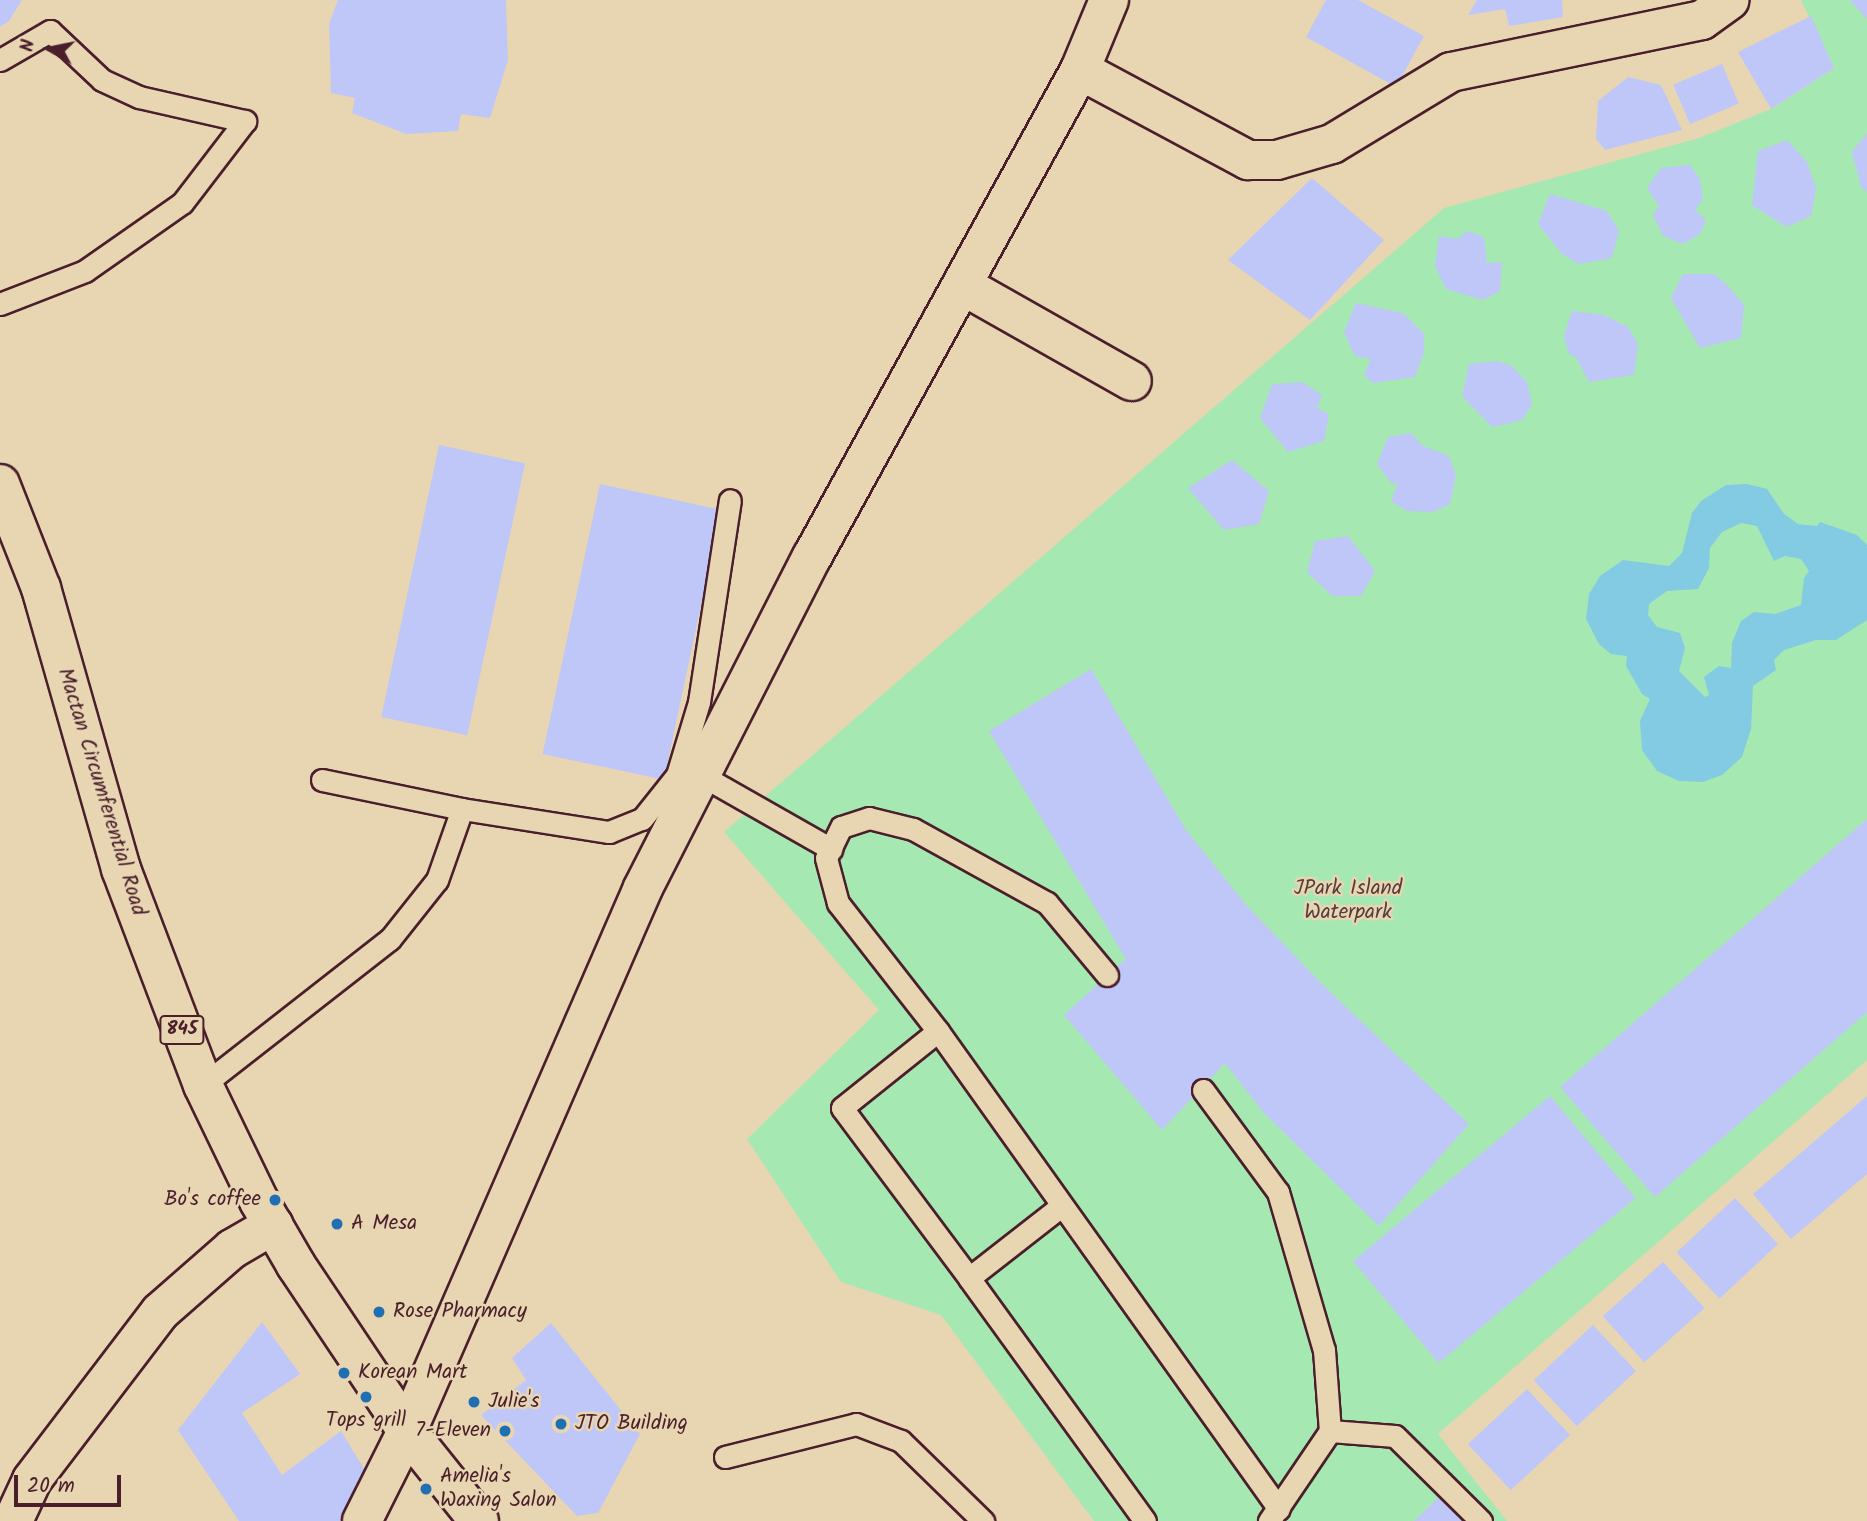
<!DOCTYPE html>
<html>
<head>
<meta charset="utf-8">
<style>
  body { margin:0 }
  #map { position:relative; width:1867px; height:1521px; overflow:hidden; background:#e8d6b3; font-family:Kalam,sans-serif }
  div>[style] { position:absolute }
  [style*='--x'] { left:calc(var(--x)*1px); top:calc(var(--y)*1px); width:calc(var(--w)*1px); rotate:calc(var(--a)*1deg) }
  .green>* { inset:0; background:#a6e8b2 }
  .water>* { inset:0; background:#82cbe3 }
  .building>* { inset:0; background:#bfc6f8; transform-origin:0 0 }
  .roads { filter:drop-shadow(2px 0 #4a1f2b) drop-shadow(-2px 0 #4a1f2b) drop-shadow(0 2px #4a1f2b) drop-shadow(0 -2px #4a1f2b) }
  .lane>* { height:21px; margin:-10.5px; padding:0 10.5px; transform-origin:10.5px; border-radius:10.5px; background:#e8d6b3 }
  .street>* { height:38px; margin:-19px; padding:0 19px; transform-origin:19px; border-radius:19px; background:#e8d6b3 }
  .secondary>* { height:38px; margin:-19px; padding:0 19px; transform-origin:19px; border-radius:19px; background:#e8d6b3 }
  .primary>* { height:38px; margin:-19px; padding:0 19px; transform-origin:19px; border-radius:19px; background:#e8d6b3 }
  .dots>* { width:19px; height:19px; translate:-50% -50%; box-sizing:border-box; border:4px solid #e8d6b3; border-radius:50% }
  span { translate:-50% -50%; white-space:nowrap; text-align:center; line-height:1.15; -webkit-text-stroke:5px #e8d6b3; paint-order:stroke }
  .shield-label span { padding:2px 5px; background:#e8d6b3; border:2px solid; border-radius:5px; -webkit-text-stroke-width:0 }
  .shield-label { font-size:19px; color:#4a1f2b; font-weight:700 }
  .street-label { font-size:21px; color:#4a1f2b }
  .park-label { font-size:21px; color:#583d3f }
  .poi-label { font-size:21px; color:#4a1f2b }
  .right { translate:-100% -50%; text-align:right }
  .left { translate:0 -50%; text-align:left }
  .north { position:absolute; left:14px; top:14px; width:70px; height:70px; -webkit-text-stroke:5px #e8d6b3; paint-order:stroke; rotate:279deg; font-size:19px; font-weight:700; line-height:28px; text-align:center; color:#4a1f2b }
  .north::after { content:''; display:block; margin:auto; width:24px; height:32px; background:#4a1f2b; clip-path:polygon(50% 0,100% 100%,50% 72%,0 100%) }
  .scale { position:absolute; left:14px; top:1475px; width:107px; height:32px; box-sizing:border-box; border:4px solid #4a1f2b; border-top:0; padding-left:9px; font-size:21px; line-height:24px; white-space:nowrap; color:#4a1f2b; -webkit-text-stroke:5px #e8d6b3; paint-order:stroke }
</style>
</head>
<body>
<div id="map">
  <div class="green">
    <div style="clip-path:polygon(1801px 0,1867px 0,1867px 1060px,1438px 1434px,1507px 1521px,1094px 1521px,941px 1315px,841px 1282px,747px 1139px,879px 1010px,724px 832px,1444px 208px,1699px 138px,1771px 109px,1834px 68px)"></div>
  </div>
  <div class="water">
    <div style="clip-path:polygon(evenodd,1747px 484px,1767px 489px,1784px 514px,1798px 524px,1817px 526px,1820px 522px,1857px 535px,1867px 545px,1867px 620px,1836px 640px,1816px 640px,1784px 650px,1774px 660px,1776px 670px,1753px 686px,1751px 729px,1742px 757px,1722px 775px,1703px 782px,1679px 781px,1657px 771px,1642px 750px,1640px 721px,1650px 699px,1642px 694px,1626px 666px,1627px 656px,1611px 654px,1599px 644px,1586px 619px,1589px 594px,1600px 576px,1623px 560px,1669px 566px,1682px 553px,1692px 513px,1701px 501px,1726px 485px,1747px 484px,1741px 523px,1757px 526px,1774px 561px,1785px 556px,1801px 559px,1809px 571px,1804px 578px,1801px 605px,1775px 614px,1754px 612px,1741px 621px,1732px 643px,1731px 668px,1719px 666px,1704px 677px,1709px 695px,1705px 697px,1679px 671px,1685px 648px,1680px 633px,1657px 627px,1648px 615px,1649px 604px,1667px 591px,1698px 589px,1709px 568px,1710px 548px,1722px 532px,1741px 523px)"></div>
  </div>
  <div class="building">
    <div style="clip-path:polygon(0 0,22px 0,9px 21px,0 27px)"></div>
    <div style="clip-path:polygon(338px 0,506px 0,508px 60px,490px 118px,461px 114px,458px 131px,406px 134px,352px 113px,355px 98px,331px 93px,329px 24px)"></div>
    <div style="clip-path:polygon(1326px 0,1358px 0,1424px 36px,1396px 87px,1306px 37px)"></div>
    <div style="clip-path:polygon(1477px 0,1562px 0,1563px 17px,1509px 26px,1505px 9px,1468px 15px)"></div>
    <div style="clip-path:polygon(1850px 0,1867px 0,1867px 19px)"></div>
    <div style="clip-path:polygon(1811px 16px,1834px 68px,1771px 109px,1738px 52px)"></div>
    <div style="left:1722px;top:64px;width:43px;height:53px;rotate:67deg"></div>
    <div style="clip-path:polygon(1628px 77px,1661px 85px,1682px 130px,1605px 150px,1596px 139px,1598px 101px)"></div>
    <div style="clip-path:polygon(1867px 133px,1867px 192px,1861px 187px,1852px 152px)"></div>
    <div style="clip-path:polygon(1787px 140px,1807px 162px,1816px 188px,1811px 216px,1786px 227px,1752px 205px,1758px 151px)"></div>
    <div style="clip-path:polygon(1690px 165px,1700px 179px,1703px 199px,1695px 210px,1706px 220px,1700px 234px,1683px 244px,1663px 236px,1653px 215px,1659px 206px,1647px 188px,1661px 168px)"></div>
    <div style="clip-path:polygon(1312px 178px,1384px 240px,1310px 320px,1228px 260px)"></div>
    <div style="clip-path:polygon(1550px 194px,1607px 211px,1619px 231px,1612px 258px,1579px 264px,1562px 254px,1538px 224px)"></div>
    <div style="clip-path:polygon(1468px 231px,1484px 237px,1487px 263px,1502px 262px,1500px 291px,1483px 300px,1446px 289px,1435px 266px,1439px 236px,1457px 239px)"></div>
    <div style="clip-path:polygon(1683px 274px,1714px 274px,1728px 286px,1744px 305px,1741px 338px,1700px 348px,1671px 298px)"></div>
    <div style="clip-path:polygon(1356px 303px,1403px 313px,1424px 334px,1424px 352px,1415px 377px,1373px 383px,1364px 375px,1371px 359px,1355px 356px,1344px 332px)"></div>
    <div style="clip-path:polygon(1572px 311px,1604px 315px,1628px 327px,1638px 344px,1634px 375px,1589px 382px,1576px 357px,1569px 354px,1564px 336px)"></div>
    <div style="clip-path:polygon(1497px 361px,1512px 366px,1527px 382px,1532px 405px,1522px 420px,1492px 427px,1462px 396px,1469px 364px)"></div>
    <div style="clip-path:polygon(1302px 382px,1322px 395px,1317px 408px,1329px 414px,1324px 441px,1288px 452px,1260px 418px,1272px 384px)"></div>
    <div style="clip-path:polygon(1411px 433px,1423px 446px,1449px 456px,1456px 475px,1450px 504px,1433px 512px,1407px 511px,1391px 501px,1398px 482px,1392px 484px,1377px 464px,1388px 437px)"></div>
    <div style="left:439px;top:445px;width:88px;height:278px;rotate:12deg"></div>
    <div style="clip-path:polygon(1232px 460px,1269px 491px,1259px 524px,1224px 530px,1188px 488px)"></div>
    <div style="left:600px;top:484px;width:124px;height:276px;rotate:12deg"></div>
    <div style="clip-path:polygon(1348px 536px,1375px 571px,1361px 596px,1332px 596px,1307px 572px,1315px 541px)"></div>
    <div style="clip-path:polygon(1091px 669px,1186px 830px,1246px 905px,1323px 985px,1469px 1124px,1379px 1226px,1264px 1113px,1225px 1063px,1162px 1130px,1064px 1015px,1126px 959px,989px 731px)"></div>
    <div style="clip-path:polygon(1867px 819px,1867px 1012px,1655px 1197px,1560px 1087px)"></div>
    <div style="left:1550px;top:1096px;width:133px;height:257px;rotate:50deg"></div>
    <div style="clip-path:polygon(1867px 1096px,1867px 1174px,1791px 1239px,1753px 1194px)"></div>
    <div style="left:1735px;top:1198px;width:63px;height:80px;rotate:47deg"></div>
    <div style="left:1663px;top:1262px;width:62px;height:81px;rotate:48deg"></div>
    <div style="clip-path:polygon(262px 1322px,300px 1374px,242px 1413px,282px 1475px,341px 1431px,366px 1472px,344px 1521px,239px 1521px,178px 1430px)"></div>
    <div style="clip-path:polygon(551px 1323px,640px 1434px,598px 1513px,577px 1516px,481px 1415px,526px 1380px,512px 1358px)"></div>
    <div style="left:1593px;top:1325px;width:63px;height:81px;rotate:47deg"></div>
    <div style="left:1527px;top:1389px;width:63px;height:81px;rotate:47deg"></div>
    <div style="clip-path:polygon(1439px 1497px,1463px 1521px,1414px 1521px)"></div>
  </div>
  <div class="roads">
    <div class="lane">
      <div style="--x:0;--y:60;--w:58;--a:-30.1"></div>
      <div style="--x:50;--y:31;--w:71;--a:43.3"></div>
      <div style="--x:102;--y:80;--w:41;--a:24.7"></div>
      <div style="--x:139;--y:97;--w:109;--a:12.8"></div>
      <div style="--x:245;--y:121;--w:103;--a:127.5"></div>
      <div style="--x:182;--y:203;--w:118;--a:145"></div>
      <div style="--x:85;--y:271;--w:91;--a:158.8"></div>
      <div style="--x:701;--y:775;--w:150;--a:29.6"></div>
      <div style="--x:322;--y:780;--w:143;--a:11.7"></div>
      <div style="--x:462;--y:809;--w:149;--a:8.9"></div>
      <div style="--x:609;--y:832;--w:35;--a:-22"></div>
      <div style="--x:642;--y:819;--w:56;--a:-51.5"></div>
      <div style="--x:677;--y:775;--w:76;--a:-73.2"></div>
      <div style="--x:699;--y:702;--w:204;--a:-81.3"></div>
      <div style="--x:1107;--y:975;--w:94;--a:-129.8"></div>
      <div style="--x:1047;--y:903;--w:153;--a:-151.1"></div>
      <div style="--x:913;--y:829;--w:45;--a:-166"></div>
      <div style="--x:869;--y:818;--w:29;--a:162"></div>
      <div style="--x:841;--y:827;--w:34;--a:116"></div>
      <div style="--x:826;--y:858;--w:47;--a:75.1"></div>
      <div style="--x:838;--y:903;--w:162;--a:52"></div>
      <div style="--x:938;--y:1031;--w:587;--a:54.5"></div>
      <div style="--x:938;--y:1031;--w:123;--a:141.3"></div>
      <div style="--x:842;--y:1108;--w:212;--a:53.2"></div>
      <div style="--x:969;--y:1278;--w:115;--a:-38"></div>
      <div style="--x:203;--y:1085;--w:237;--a:-38"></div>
      <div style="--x:390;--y:939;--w:75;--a:-51.5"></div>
      <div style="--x:437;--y:880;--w:75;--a:-70.6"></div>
      <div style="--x:1203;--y:1090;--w:127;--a:53.7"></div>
      <div style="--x:1278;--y:1192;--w:165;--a:73.8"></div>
      <div style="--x:1324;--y:1350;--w:81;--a:85.8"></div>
      <div style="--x:1330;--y:1431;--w:109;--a:124.1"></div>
      <div style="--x:969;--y:1278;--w:300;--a:54.1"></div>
      <div style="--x:1330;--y:1431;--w:65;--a:4.4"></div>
      <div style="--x:1395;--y:1436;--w:121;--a:44.7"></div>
      <div style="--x:725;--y:1457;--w:135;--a:-14.1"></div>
      <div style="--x:856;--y:1424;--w:48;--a:20.7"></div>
      <div style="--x:901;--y:1441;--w:115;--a:44.3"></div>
    </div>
    <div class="street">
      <div style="--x:1080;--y:70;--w:191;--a:28.2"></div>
      <div style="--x:1248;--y:160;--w:29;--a:0"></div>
      <div style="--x:1277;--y:160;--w:57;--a:-16.2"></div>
      <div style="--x:1332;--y:144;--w:139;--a:-31.2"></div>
      <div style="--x:1451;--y:72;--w:256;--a:-11.7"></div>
      <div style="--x:1702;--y:20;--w:34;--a:-36"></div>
      <div style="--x:962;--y:285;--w:195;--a:29.5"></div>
      <div style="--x:407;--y:1431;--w:592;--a:-66.51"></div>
      <div style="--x:643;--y:888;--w:372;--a:-63"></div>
      <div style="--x:812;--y:557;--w:556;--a:-61.18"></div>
      <div style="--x:1080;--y:70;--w:76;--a:-67.5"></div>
      <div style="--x:13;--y:1521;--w:45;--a:-65.1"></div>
      <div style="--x:32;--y:1480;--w:211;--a:-52.7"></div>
      <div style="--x:160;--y:1312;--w:96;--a:-41.2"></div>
      <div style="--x:232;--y:1249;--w:48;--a:-30.3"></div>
    </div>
    <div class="secondary">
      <div style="--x:362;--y:1521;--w:101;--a:-63.4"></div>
    </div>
    <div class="primary">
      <div style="--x:0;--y:484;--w:112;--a:68.5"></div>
      <div style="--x:41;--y:588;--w:292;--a:74.1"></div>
      <div style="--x:121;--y:869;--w:231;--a:69.2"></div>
      <div style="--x:203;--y:1085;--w:129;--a:64.2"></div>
      <div style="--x:259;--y:1201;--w:74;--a:60"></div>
      <div style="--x:296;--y:1265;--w:200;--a:56.2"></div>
      <div style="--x:407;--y:1431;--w:115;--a:51.3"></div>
    </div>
  </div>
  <div class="dots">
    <div style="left:275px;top:1200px;background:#1f6fb2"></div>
    <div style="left:337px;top:1224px;background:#1f6fb2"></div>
    <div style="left:379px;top:1312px;background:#1f6fb2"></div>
    <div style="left:344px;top:1373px;background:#1f6fb2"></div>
    <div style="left:366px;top:1397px;background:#1f6fb2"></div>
    <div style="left:474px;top:1402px;background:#1f6fb2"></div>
    <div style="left:561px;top:1424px;background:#1f6fb2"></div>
    <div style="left:505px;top:1431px;background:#1f6fb2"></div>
    <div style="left:426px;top:1489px;background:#1f6fb2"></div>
  </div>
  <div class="shield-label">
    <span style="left:182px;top:1030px">845</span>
  </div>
  <div class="street-label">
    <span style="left:101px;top:792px;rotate:73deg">Mactan Circumferential Road</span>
  </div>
  <div class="park-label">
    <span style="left:1348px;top:901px">JPark Island<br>Waterpark</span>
  </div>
  <div class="poi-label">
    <span class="right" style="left:261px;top:1200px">Bo's coffee</span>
    <span class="left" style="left:351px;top:1224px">A Mesa</span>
    <span class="left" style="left:393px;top:1312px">Rose Pharmacy</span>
    <span class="left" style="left:358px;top:1373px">Korean Mart</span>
    <span class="left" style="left:488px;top:1402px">Julie's</span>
    <span style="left:366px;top:1421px">Tops grill</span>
    <span class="left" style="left:575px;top:1424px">JTO Building</span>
    <span class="right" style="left:491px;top:1431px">7-Eleven</span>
    <span class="left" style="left:440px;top:1489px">Amelia's<br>Waxing Salon</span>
  </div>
  <div class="north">N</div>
  <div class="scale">20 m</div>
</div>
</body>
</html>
